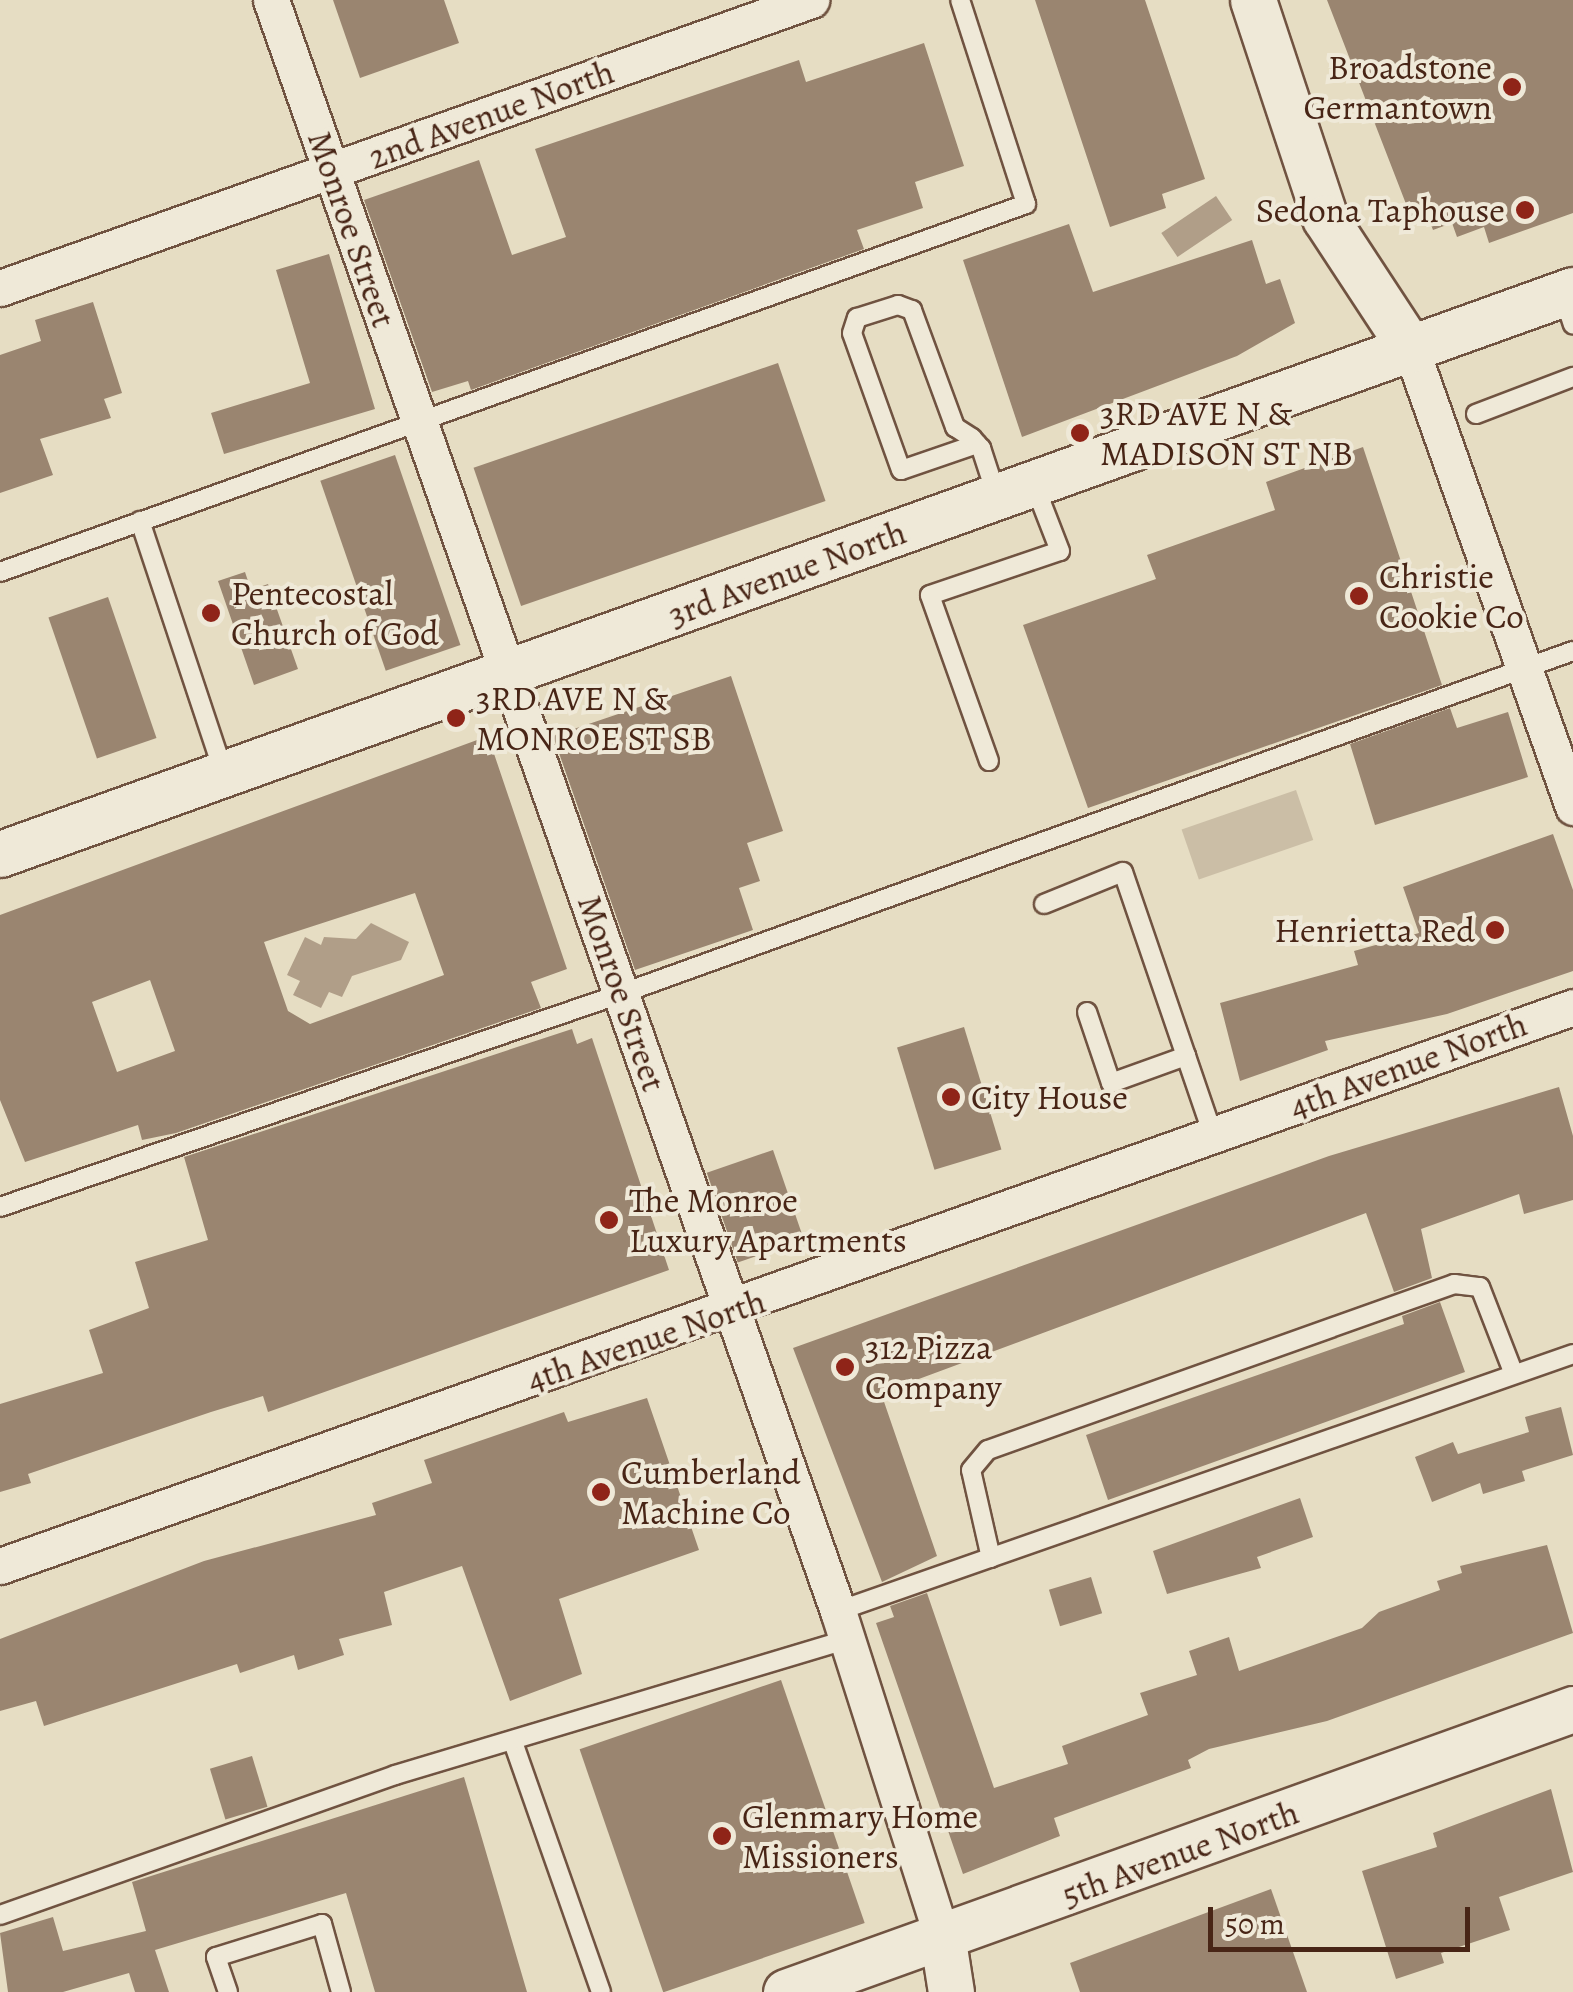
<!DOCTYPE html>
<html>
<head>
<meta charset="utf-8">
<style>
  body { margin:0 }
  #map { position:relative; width:1573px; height:1992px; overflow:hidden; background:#e6ddc3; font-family:Alegreya,serif }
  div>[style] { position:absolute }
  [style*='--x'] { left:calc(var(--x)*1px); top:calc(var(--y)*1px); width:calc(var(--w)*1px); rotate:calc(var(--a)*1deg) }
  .green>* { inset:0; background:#cbbea6; transform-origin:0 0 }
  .water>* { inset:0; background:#b09e88; transform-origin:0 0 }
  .building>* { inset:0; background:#9a8570; transform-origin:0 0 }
  .roads { filter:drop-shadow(2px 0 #705341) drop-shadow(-2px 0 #705341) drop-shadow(0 2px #705341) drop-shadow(0 -2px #705341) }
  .service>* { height:18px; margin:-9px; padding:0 9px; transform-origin:9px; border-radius:9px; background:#efe9d8 }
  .minor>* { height:35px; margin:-17.5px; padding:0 17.5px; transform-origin:17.5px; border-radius:17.5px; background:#efe9d8 }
  .tertiary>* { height:45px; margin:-22.5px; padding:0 22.5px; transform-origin:22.5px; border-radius:22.5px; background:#efe9d8 }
  .dots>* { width:28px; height:28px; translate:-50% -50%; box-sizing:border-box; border:5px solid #efe9d8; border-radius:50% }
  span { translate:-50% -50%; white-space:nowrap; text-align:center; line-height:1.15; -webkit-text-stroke:8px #efe9d8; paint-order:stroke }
  .poi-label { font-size:35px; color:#482516 }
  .right { translate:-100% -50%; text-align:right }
  .left { translate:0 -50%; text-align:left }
  .street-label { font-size:35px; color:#482516 }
  .scale { position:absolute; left:1208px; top:1907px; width:262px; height:45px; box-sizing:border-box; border:5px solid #482516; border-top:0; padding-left:12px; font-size:30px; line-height:35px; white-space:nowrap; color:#482516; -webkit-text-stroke:8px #efe9d8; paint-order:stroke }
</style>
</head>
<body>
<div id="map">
  <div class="green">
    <div style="left:1296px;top:790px;width:53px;height:121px;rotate:71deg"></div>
  </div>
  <div class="water">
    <div style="left:1216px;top:196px;width:29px;height:66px;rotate:56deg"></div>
    <div style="clip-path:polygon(371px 923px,409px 942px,401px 960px,352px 976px,342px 997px,329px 992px,321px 1008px,293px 995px,300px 981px,287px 975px,305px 937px,321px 945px,324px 937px,356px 939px)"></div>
  </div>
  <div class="building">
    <div style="clip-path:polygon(333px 0,444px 0,459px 43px,360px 78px)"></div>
    <div style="clip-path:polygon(1035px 0,1145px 0,1205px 179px,1162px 194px,1166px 208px,1110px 227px)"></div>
    <div style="clip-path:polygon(1327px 0,1573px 0,1573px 213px,1489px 243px,1484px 227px,1457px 237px,1452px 223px,1433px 230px,1428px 217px,1413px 222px)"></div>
    <div style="clip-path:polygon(924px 43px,964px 166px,915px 182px,923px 208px,857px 230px,864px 249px,471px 390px,468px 381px,432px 392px,364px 200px,479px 160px,512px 255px,566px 237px,535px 149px,799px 60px,806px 82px)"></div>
    <div style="clip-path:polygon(1069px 224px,1093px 292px,1252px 240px,1266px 284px,1280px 279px,1295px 323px,1237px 356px,1022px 437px,963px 260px)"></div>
    <div style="clip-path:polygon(329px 254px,375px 409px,224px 454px,211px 413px,310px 383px,276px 270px)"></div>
    <div style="clip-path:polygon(93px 302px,122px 393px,104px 399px,111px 418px,40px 439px,53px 475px,0 493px,0 355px,41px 341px,35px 320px)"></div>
    <div style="left:778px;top:363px;width:146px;height:322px;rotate:71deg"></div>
    <div style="clip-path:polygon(1363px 447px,1442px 685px,1088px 808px,1023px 625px,1156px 579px,1147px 555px,1275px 510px,1266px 482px)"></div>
    <div style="left:395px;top:455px;width:201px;height:79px;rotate:71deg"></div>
    <div style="clip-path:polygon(245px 572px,251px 590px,268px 584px,298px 669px,254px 685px,218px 581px)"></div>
    <div style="left:108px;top:597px;width:149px;height:63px;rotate:71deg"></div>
    <div style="clip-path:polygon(731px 676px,783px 831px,747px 843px,760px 881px,739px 888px,753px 930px,635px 970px,553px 736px)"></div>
    <div style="clip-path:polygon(1450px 708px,1457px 728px,1508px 712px,1528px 777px,1375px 825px,1350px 744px)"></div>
    <div style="clip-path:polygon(evenodd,488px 736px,567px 969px,531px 982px,541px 1008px,176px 1133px,142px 1140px,138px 1125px,25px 1162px,0 1100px,0 915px,488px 736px,415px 893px,444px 975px,310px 1024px,288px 1011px,264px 942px,415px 893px,488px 736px,150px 980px,175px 1051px,117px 1072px,92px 1002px,150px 980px)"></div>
    <div style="clip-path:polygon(1553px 834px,1573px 890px,1573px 971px,1447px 1014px,1325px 1041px,1328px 1050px,1240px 1081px,1220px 1003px,1358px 965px,1354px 951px,1419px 933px,1403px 887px)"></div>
    <div style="left:964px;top:1027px;width:128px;height:70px;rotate:73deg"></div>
    <div style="clip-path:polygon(572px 1029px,577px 1044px,592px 1038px,669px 1270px,268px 1412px,263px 1396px,211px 1412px,28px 1474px,31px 1483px,0 1492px,0 1404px,103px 1373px,89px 1330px,149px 1308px,135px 1262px,208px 1240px,184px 1157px)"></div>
    <div style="clip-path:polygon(1559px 1087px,1573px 1136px,1573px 1200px,1524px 1214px,1519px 1194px,1421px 1229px,1432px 1278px,1394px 1292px,1366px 1213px,881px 1393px,937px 1556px,882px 1582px,793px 1348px,1329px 1156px)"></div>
    <div style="left:773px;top:1150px;width:95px;height:70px;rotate:71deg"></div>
    <div style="clip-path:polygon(1440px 1302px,1465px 1372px,1108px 1500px,1086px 1435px,1404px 1324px,1402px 1316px)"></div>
    <div style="clip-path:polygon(647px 1398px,699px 1550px,559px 1599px,582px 1674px,510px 1701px,462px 1566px,384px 1592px,392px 1625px,339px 1639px,344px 1655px,298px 1670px,294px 1655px,240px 1673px,237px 1664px,44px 1726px,36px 1701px,0 1711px,0 1639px,204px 1561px,376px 1515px,372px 1503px,432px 1483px,424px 1460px,564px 1412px,568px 1422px)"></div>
    <div style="clip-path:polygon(1561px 1407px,1573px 1455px,1522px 1471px,1525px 1481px,1483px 1494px,1480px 1483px,1432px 1502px,1415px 1457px,1453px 1442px,1458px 1454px,1529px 1432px,1525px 1417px)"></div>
    <div style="clip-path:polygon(1300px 1498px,1313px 1537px,1257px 1557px,1261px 1568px,1167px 1594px,1153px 1551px)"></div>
    <div style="clip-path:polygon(1547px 1545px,1573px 1633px,1327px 1721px,1209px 1749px,1188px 1760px,1191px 1768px,1054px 1818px,1060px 1836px,963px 1874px,876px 1623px,894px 1617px,890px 1606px,927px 1593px,994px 1788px,1068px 1764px,1062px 1746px,1148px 1715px,1140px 1693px,1197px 1675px,1189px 1651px,1229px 1637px,1239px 1671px,1362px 1628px,1379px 1612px,1440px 1590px,1437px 1581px,1462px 1573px,1460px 1566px)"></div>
    <div style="left:1091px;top:1577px;width:38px;height:44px;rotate:73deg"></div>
    <div style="left:781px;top:1680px;width:257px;height:213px;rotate:71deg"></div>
    <div style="left:252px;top:1756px;width:53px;height:44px;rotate:73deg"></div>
    <div style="clip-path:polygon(464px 1777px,527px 1992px,375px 1992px,346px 1893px,155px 1950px,169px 1992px,135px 1992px,129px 1973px,63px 1992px,8px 1992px,0 1933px,53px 1917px,63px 1951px,146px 1931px,132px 1882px)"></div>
    <div style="clip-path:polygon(1551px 1789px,1573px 1872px,1499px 1897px,1510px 1930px,1441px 1953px,1444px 1963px,1396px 1979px,1362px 1871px,1437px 1847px,1433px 1833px)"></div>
    <div style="clip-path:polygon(1271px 1889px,1307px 1992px,1080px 1992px,1070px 1963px)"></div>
  </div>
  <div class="roads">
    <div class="service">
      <div style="--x:1563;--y:294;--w:32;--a:72"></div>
      <div style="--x:1476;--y:414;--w:104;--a:-20.9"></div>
      <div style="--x:977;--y:444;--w:80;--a:161.1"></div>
      <div style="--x:901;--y:470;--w:145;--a:-109.7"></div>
      <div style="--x:852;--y:333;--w:16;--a:-72"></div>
      <div style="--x:857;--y:318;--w:43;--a:-17.6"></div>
      <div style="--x:898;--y:305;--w:15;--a:20"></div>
      <div style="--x:912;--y:310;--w:125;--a:69.8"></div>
      <div style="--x:955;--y:427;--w:20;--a:33"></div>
      <div style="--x:972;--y:438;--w:8;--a:50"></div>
      <div style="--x:977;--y:444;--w:6;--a:45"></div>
      <div style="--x:981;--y:448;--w:52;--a:71.9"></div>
      <div style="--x:140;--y:521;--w:266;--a:71.6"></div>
      <div style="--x:0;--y:572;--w:1090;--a:-19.73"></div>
      <div style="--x:1026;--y:204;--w:214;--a:-107.9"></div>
      <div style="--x:989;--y:761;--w:176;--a:-109.6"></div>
      <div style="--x:930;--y:595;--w:137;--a:-18.7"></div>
      <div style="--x:1060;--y:551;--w:72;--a:-111.2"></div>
      <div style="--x:1044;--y:904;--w:85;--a:-22.1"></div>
      <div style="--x:1123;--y:872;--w:278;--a:71.1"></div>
      <div style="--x:1087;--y:1012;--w:75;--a:71.3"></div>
      <div style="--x:1111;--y:1083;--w:80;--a:-19.8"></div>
      <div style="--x:0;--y:1207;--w:659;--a:-18.96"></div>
      <div style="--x:623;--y:993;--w:1010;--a:-19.8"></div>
      <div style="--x:991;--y:1558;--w:90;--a:-102.8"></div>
      <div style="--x:971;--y:1470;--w:26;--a:-50"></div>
      <div style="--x:988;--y:1450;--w:495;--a:-19.6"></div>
      <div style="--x:1454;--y:1284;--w:26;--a:7"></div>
      <div style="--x:1480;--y:1287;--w:93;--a:68.7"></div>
      <div style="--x:838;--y:1611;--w:779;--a:-19.27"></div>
      <div style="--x:513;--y:1742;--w:265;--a:70.6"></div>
      <div style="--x:0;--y:1915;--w:419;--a:-19.5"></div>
      <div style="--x:395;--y:1775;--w:472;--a:-16.7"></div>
      <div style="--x:228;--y:1992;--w:37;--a:-109"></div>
      <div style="--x:216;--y:1957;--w:111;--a:-17.3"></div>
      <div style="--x:322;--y:1924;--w:71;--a:74.4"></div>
    </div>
    <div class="minor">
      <div style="--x:271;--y:0;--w:1708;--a:70.61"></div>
      <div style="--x:838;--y:1611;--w:346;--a:72.3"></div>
      <div style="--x:0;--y:288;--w:861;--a:-19.55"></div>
      <div style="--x:1411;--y:349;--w:486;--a:70.5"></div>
      <div style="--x:0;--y:1566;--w:1669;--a:-19.56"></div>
    </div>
    <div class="tertiary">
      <div style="--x:1253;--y:0;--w:230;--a:71.7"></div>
      <div style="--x:1325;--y:218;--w:157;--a:56.7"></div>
      <div style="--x:0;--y:854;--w:1671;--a:-19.73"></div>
      <div style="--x:943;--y:1941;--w:52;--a:81.1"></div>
      <div style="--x:786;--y:1992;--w:836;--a:-19.78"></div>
    </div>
  </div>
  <div class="dots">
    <div style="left:1512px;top:87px;background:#8f2418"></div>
    <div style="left:1525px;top:210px;background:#8f2418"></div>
    <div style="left:1080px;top:433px;background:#8f2418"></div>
    <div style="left:1359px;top:596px;background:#8f2418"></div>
    <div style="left:211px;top:613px;background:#8f2418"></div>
    <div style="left:456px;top:718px;background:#8f2418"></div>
    <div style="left:1495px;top:930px;background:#8f2418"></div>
    <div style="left:951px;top:1097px;background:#8f2418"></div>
    <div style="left:609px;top:1220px;background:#8f2418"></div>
    <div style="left:845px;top:1367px;background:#8f2418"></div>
    <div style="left:601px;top:1492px;background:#8f2418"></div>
    <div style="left:722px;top:1836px;background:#8f2418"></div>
  </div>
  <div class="poi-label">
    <span class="right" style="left:1492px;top:87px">Broadstone<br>Germantown</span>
    <span class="right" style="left:1505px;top:210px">Sedona Taphouse</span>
    <span class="left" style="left:1100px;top:433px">3RD AVE N &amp;<br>MADISON ST NB</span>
    <span class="left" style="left:1379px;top:596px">Christie<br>Cookie Co</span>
    <span class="left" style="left:231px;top:613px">Pentecostal<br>Church of God</span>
    <span class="left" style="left:476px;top:718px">3RD AVE N &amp;<br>MONROE ST SB</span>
    <span class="right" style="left:1475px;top:930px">Henrietta Red</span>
    <span class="left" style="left:971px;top:1097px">City House</span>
    <span class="left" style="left:629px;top:1220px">The Monroe<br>Luxury Apartments</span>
    <span class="left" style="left:865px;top:1367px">312 Pizza<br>Company</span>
    <span class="left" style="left:621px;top:1492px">Cumberland<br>Machine Co</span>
    <span class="left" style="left:742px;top:1836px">Glenmary Home<br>Missioners</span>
  </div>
  <div class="street-label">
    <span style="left:491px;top:114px;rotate:-20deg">2nd Avenue North</span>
    <span style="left:352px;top:229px;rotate:71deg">Monroe Street</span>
    <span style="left:787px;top:573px;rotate:-20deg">3rd Avenue North</span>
    <span style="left:622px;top:993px;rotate:71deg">Monroe Street</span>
    <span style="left:1408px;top:1065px;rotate:-20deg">4th Avenue North</span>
    <span style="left:646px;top:1340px;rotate:-19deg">4th Avenue North</span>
    <span style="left:1180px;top:1853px;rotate:-20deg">5th Avenue North</span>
  </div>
  <div class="scale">50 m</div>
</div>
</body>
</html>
